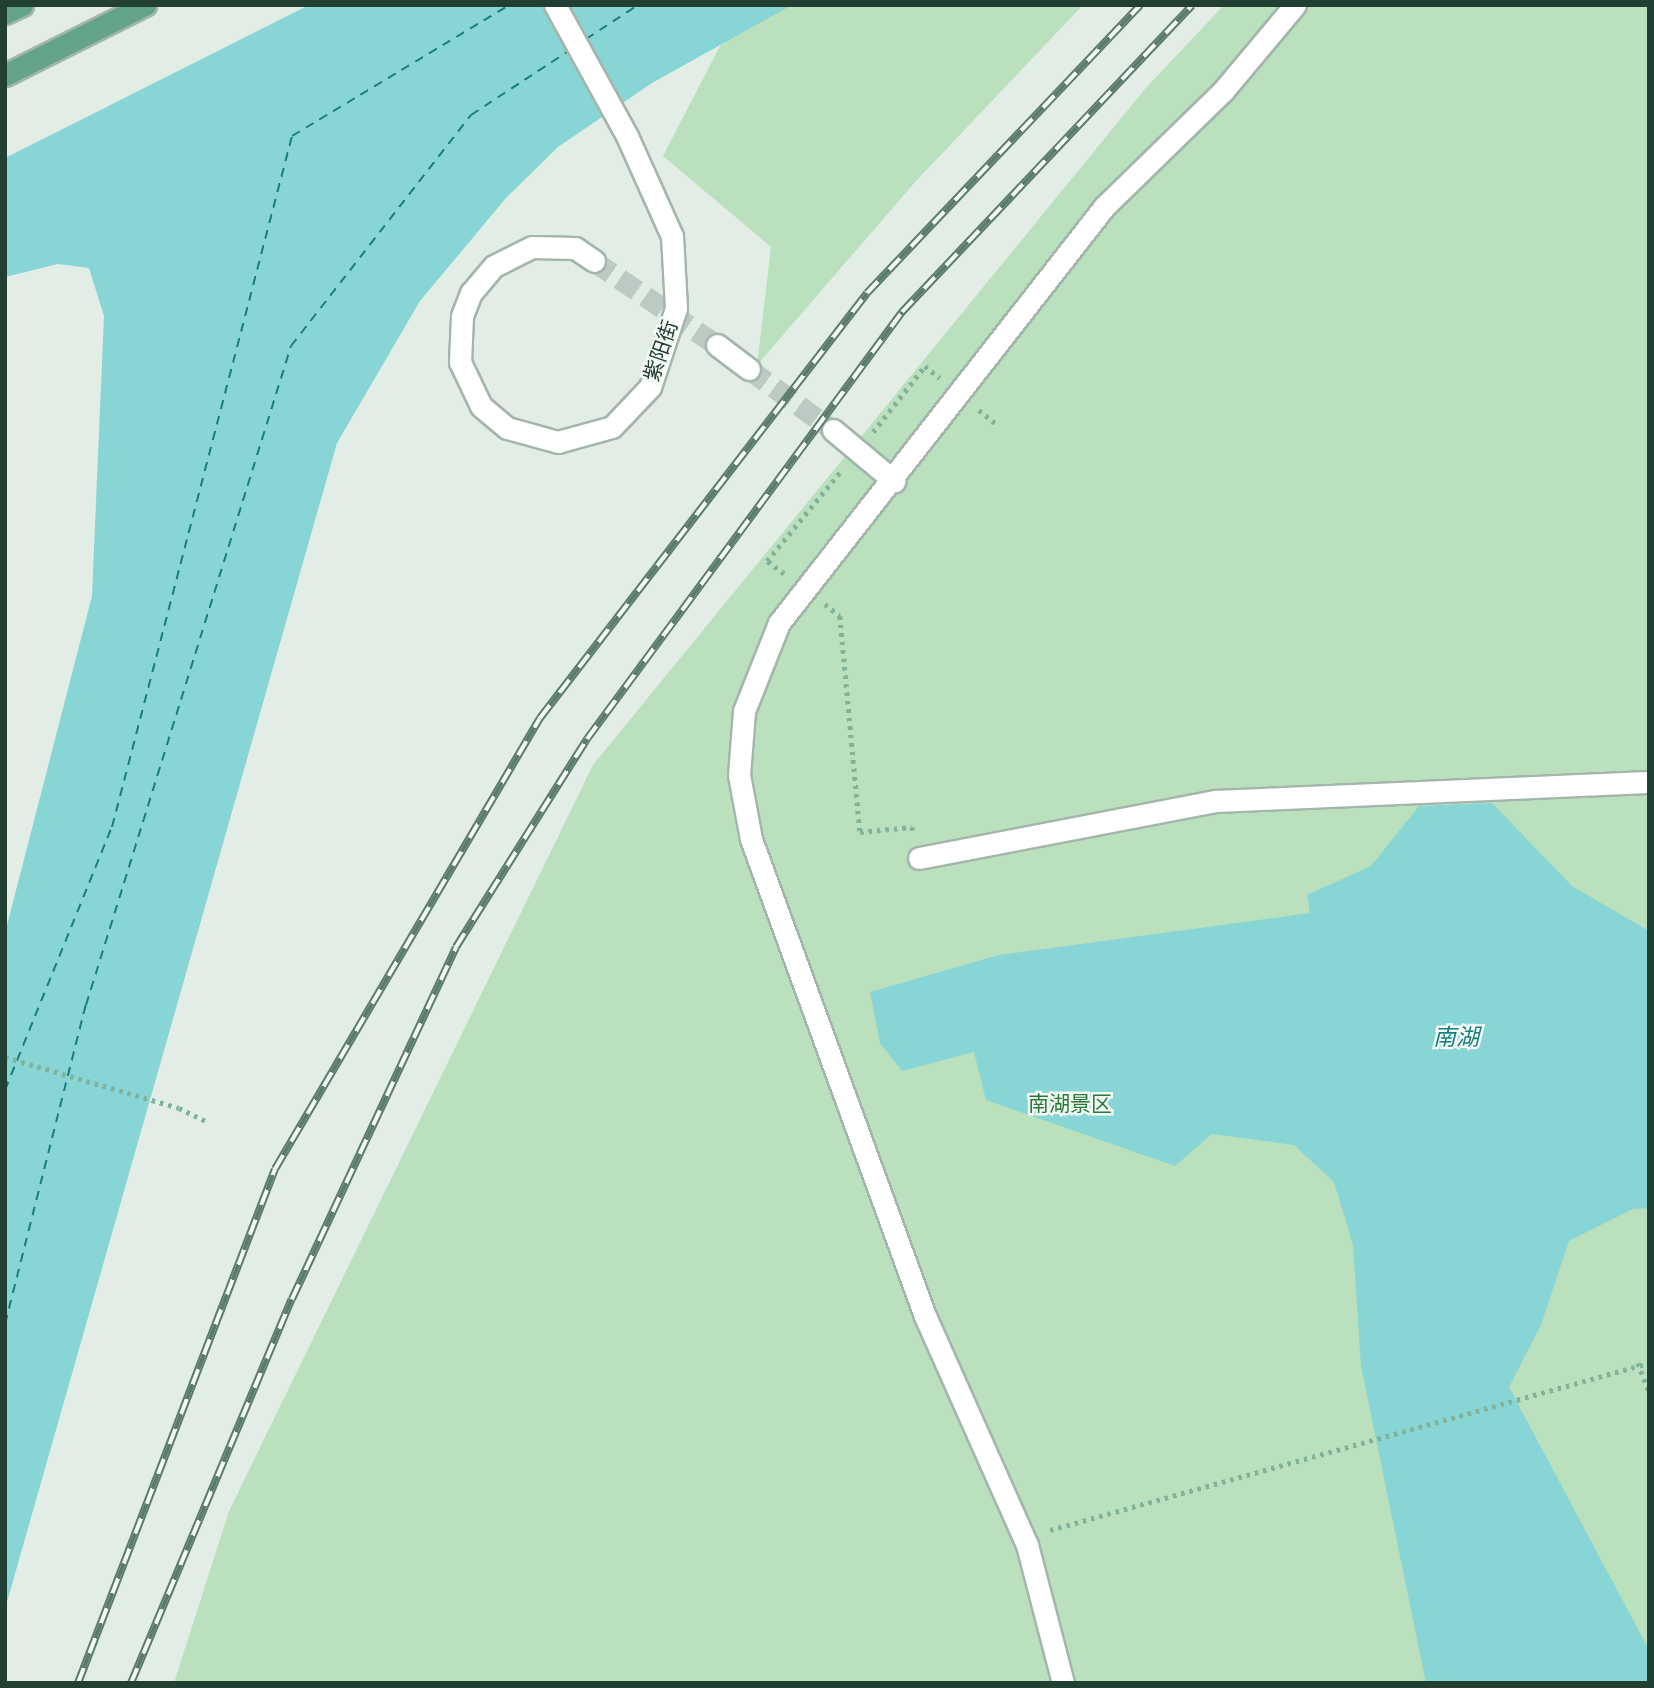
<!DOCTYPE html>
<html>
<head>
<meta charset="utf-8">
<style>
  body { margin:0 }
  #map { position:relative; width:1654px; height:1688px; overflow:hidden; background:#e2ede6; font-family:Montserrat,"Noto Sans SC",sans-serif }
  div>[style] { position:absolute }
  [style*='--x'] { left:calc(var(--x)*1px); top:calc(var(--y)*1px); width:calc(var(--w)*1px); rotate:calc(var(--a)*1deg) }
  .green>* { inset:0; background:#bae0be }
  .water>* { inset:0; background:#87d5d5 }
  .ferry>* { height:2px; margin-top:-1px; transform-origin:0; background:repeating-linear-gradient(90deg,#177e7f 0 9px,transparent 0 16px) }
  .minor-tunnel>* { height:21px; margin-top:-10.5px; transform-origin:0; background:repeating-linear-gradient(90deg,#bbcac2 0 21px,transparent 0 31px) }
  .path>* { height:4.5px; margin-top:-2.25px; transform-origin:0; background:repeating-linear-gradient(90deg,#81b39b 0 3.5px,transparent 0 8.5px) }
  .roads { filter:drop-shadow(2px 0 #a4b5ac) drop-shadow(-2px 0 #a4b5ac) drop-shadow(0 2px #a4b5ac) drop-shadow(0 -2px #a4b5ac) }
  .minor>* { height:21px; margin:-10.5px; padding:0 10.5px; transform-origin:10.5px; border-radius:10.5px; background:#fff }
  .major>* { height:21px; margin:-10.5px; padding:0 10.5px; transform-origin:10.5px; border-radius:10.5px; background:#64a58a }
  .rail>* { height:8px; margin-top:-4px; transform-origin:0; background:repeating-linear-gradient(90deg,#f3f9f5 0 16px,#5b7b6d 0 32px); box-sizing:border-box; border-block:2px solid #5b7b6d }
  span { translate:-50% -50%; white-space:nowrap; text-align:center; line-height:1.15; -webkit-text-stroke:5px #f3f9f5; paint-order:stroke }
  .street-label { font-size:21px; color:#213f32 }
  .park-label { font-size:21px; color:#29793b }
  .water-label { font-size:23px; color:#177e7f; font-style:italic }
  .frame { position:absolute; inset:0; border:7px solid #213f32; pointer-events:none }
</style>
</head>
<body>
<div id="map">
  <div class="green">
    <div style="clip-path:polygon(774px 5px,1083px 5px,916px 181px,757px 365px,771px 247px,663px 156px,720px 46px)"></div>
    <div style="clip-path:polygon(1224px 5px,1649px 5px,1649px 1683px,174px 1683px,229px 1511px,593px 765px,1145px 89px)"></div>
  </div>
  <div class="water">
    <div style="clip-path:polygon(309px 5px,792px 5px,652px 83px,558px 147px,506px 198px,420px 301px,337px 443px,5px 1609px,5px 933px,92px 596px,104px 316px,89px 268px,58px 264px,5px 277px,5px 158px)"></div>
    <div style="clip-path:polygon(1492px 803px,1572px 886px,1649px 931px,1649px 1208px,1633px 1209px,1569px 1241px,1541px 1325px,1509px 1387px,1649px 1650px,1649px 1683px,1426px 1683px,1361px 1366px,1353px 1245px,1334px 1182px,1294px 1145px,1212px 1134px,1175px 1166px,986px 1100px,974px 1052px,902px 1071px,880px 1043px,870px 992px,999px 955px,1310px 913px,1307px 895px,1371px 866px,1419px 806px)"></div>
  </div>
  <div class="ferry">
    <div style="--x:586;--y:39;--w:62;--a:-33.2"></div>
    <div style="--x:5;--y:1090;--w:284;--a:-67.9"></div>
    <div style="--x:112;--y:827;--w:714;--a:-75.4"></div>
    <div style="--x:292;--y:136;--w:253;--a:-31.1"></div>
    <div style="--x:5;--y:1324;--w:329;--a:-75.8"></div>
    <div style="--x:86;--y:1005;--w:690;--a:-72.72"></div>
    <div style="--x:291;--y:346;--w:293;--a:-52.1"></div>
    <div style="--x:471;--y:115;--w:118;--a:-33.3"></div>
  </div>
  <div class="minor-tunnel">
    <div style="--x:594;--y:261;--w:149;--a:34.3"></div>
    <div style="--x:749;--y:369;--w:104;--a:36"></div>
  </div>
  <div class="path">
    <div style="--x:979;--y:410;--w:21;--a:39"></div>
    <div style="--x:873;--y:432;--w:84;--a:-51.8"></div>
    <div style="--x:925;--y:366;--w:19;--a:39"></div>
    <div style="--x:784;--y:574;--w:21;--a:-143"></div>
    <div style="--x:767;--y:561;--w:117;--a:-50.6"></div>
    <div style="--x:825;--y:604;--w:19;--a:39"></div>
    <div style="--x:840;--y:616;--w:217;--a:84.7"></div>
    <div style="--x:860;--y:832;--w:52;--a:-5.5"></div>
    <div style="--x:912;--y:827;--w:7;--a:74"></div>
    <div style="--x:5;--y:1057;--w:181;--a:16.3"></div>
    <div style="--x:179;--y:1108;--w:30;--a:26"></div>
    <div style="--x:1638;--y:1363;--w:31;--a:69"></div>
    <div style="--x:1050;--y:1530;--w:622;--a:-15.58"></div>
  </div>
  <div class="roads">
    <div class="minor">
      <div style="--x:555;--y:5;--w:149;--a:61.2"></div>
      <div style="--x:627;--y:136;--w:110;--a:65.8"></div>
      <div style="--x:672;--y:236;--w:72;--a:86.8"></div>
      <div style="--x:676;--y:308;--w:83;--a:108.2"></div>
      <div style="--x:650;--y:387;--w:55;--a:133.5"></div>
      <div style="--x:612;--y:427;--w:56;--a:164.5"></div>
      <div style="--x:558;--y:442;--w:53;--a:-164.6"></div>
      <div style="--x:507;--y:428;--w:34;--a:-140"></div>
      <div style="--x:481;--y:406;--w:49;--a:-115.5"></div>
      <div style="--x:460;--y:362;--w:46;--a:-87.5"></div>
      <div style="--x:462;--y:316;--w:25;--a:-69"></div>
      <div style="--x:471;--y:293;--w:35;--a:-50"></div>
      <div style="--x:494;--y:266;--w:42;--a:-26.6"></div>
      <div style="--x:532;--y:247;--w:43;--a:1.3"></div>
      <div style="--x:575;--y:248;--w:23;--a:34"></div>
      <div style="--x:717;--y:345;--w:40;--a:37"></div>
      <div style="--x:833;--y:430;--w:80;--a:39.9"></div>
      <div style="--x:919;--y:858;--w:301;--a:-10.9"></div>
      <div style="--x:1215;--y:801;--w:434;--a:-2.5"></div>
      <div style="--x:1063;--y:1683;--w:143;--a:-104.6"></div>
      <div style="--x:1027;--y:1545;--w:251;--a:-114"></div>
      <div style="--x:925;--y:1316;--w:508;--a:-110.04"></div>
      <div style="--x:751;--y:839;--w:65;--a:-100.6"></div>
      <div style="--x:739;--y:775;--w:64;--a:-85.5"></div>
      <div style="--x:744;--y:711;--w:95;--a:-68.3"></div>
      <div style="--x:779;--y:623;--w:528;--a:-52"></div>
      <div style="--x:1104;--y:207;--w:166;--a:-44.3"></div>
      <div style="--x:1223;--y:91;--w:112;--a:-50.1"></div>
    </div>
    <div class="major">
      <div style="--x:5;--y:13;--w:19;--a:-25"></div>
      <div style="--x:5;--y:75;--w:157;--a:-26.6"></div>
    </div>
  </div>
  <div class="rail">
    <div style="--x:78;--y:1683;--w:550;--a:-69.03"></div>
    <div style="--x:275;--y:1169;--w:523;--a:-59.56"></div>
    <div style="--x:540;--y:718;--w:536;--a:-52.42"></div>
    <div style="--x:867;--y:293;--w:397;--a:-46.5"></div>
    <div style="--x:131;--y:1683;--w:416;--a:-67.3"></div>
    <div style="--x:292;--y:1299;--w:388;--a:-65"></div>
    <div style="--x:456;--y:947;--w:246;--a:-57.8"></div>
    <div style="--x:587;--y:739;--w:531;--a:-53.58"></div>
    <div style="--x:902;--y:312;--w:422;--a:-46.6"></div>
  </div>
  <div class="street-label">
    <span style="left:661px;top:351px;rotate:-71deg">紫阳街</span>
  </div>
  <div class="park-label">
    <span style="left:1070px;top:1104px">南湖景区</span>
  </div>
  <div class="water-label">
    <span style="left:1456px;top:1037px">南湖</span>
  </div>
  <div class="frame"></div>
</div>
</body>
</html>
